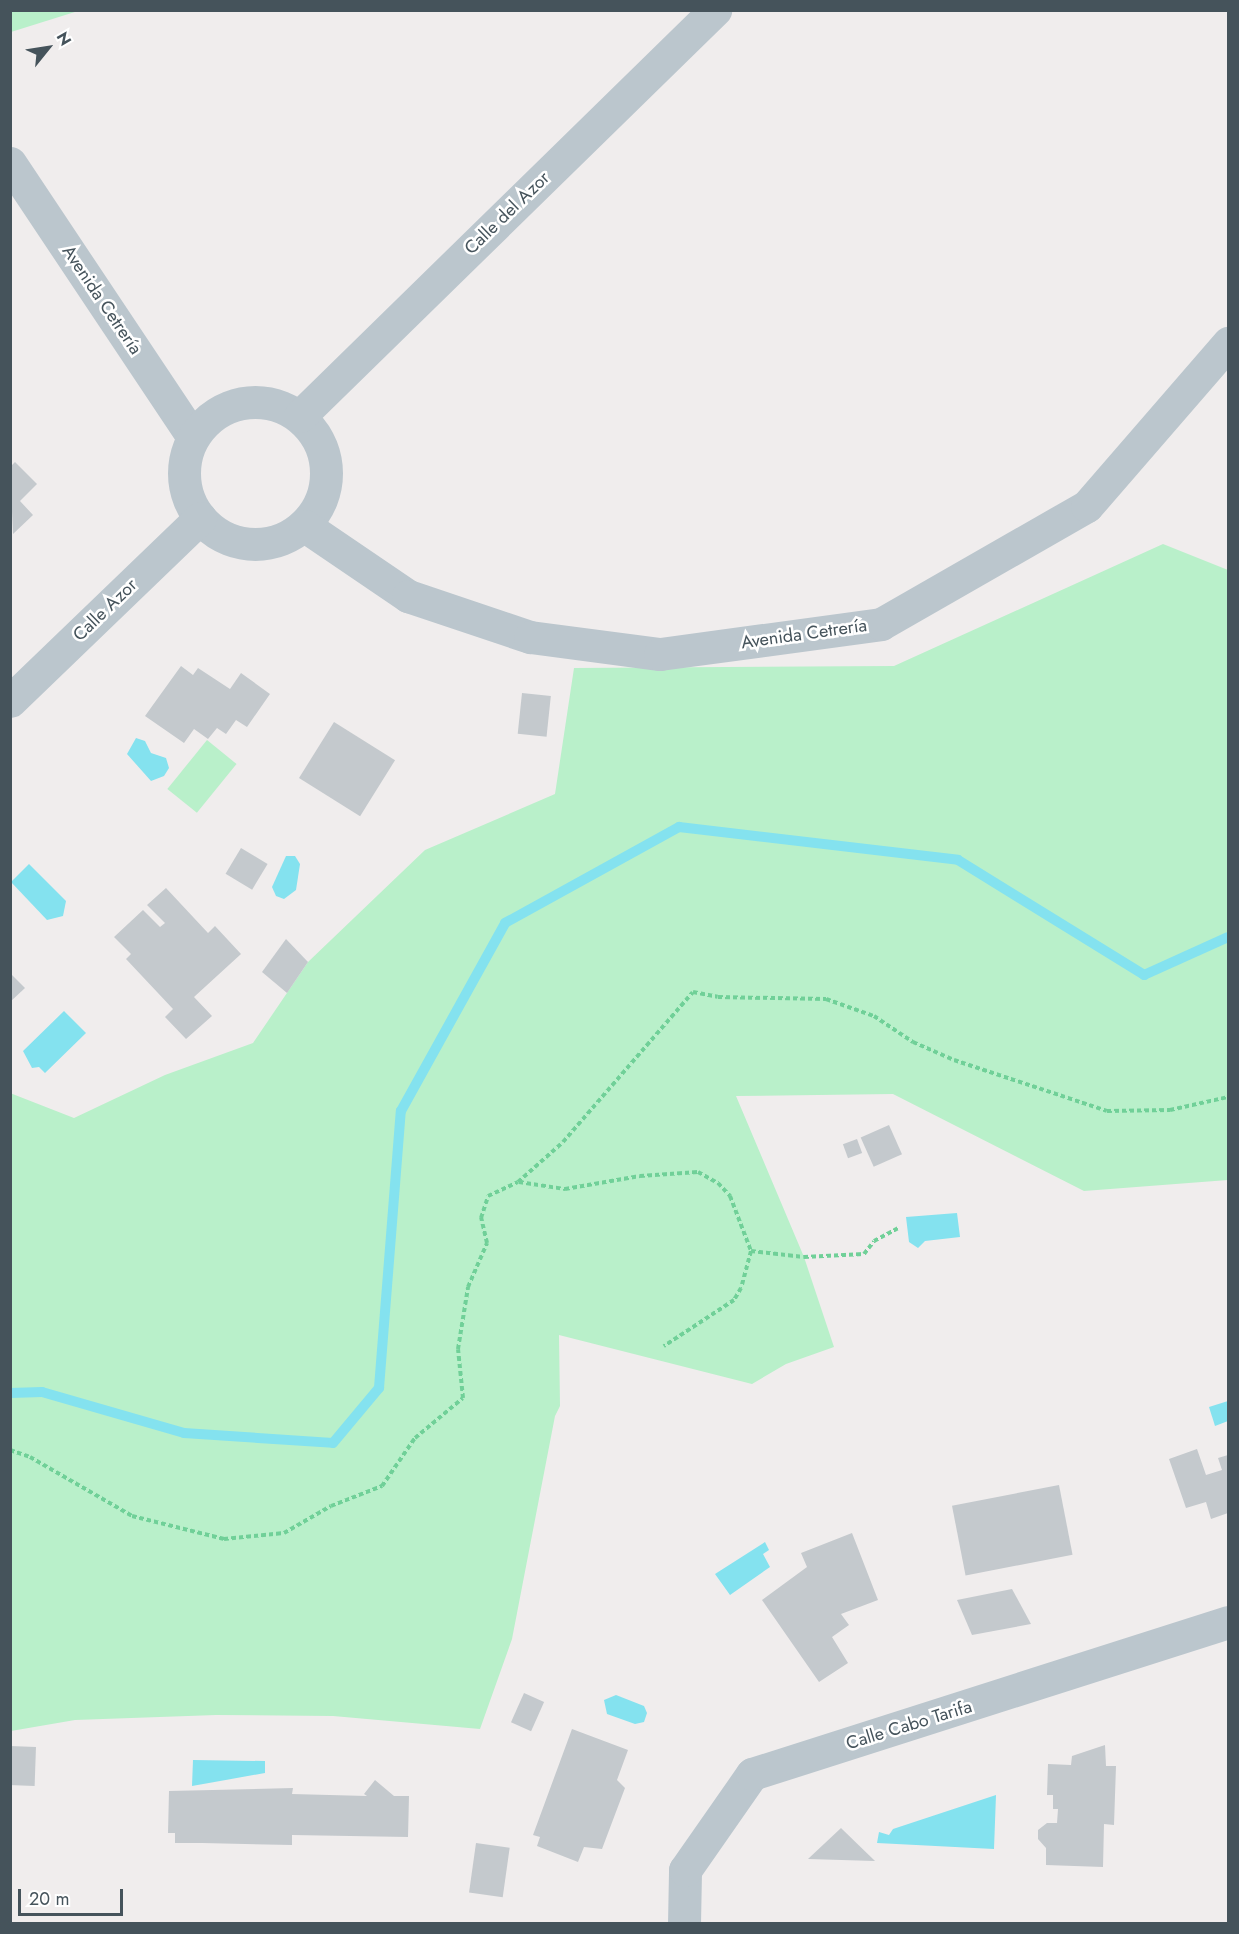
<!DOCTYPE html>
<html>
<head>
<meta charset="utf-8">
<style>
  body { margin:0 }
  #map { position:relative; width:1239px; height:1934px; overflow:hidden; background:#f0eded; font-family:Jost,sans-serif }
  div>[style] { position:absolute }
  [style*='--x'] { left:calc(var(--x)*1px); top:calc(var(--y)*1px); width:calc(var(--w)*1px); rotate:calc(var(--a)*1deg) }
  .green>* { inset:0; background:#b9f0ca; transform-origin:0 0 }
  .water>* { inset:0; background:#84e2ef }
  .stream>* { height:10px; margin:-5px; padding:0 5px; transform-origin:5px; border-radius:5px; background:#84e2ef }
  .building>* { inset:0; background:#c4c9cd; transform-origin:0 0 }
  .path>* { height:4px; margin-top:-2px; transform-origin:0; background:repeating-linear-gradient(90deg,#70d098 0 4.5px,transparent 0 7.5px) }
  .minor>* { height:33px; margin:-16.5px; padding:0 16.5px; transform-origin:16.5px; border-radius:16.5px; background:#bbc6cd }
  .minor>.ring { margin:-16.5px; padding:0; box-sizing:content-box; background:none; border:33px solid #bbc6cd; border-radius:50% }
  span { translate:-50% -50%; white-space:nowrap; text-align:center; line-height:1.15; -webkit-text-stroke:5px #fff; paint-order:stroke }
  .street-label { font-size:18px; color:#45535b }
  .frame { position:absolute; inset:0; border:12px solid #45535b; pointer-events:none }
  .north { position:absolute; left:18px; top:18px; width:60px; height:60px; -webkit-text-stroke:4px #fff; paint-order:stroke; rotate:60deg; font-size:16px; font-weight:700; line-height:24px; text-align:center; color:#45535b }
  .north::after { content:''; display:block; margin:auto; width:21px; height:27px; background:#45535b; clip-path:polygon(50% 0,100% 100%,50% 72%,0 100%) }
  .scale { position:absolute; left:18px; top:1889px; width:105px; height:27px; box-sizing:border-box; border:3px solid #45535b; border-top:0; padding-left:8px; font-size:18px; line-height:21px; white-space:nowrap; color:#45535b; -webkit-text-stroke:4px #fff; paint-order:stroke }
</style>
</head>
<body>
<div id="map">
  <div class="green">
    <div style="clip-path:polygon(11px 10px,78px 10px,78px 11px,11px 32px)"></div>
    <div style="clip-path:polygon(1163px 544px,1228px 570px,1228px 1180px,1084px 1191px,893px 1094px,736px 1096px,804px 1257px,834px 1347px,786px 1364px,752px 1384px,559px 1335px,560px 1406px,555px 1416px,512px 1639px,480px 1729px,333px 1716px,216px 1715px,75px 1720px,11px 1731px,10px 1093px,74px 1118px,165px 1075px,253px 1043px,308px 962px,425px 850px,555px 794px,574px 668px,894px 666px)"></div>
    <div style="left:207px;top:740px;width:38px;height:63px;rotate:39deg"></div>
  </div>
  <div class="water">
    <div style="clip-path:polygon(136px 738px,145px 741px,151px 753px,166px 758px,169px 768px,164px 776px,151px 781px,127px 754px)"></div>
    <div style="clip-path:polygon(286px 856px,295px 856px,300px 864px,296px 890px,284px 899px,276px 896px,272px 887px)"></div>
    <div style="clip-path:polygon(29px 864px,66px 901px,63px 916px,47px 920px,11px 882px)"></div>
    <div style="clip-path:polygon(64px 1011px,86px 1033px,45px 1073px,39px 1067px,32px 1068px,23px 1051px)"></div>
    <div style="clip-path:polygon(957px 1213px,960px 1237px,925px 1241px,918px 1248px,909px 1242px,906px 1217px)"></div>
    <div style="clip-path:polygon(1228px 1401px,1228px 1421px,1215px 1426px,1209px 1407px)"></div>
    <div style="clip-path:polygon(765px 1542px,769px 1550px,763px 1554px,770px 1567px,730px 1595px,715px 1574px)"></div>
    <div style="clip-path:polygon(616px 1695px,644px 1706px,647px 1713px,644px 1722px,635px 1724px,607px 1714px,604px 1700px)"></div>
    <div style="clip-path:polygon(193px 1760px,265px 1761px,265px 1773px,192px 1786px)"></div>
    <div style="clip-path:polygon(996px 1795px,994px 1849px,877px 1843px,879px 1832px,889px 1835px,893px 1829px)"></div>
  </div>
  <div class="stream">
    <div style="--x:10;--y:1393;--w:32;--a:-2"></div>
    <div style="--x:42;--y:1392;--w:148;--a:16.1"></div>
    <div style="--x:184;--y:1433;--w:149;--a:3.8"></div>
    <div style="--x:333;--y:1443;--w:72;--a:-50.1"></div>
    <div style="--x:379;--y:1388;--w:278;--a:-85.5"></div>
    <div style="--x:401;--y:1111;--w:215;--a:-61"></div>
    <div style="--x:505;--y:923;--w:199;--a:-28.9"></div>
    <div style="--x:679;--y:827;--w:281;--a:6.7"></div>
    <div style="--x:958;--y:860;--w:219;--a:31.7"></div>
    <div style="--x:1144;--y:975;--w:92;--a:-24.3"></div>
  </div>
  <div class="building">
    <div style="clip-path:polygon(15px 462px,37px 484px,20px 501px,33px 515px,13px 534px,10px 467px)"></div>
    <div style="clip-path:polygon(181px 666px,193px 675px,198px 668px,230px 689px,241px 673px,270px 694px,247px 727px,236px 720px,226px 734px,217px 728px,208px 739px,194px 729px,184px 743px,145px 716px)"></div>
    <div style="left:522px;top:693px;width:29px;height:41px;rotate:6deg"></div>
    <div style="left:334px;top:722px;width:72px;height:66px;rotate:32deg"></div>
    <div style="left:241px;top:848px;width:31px;height:30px;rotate:31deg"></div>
    <div style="clip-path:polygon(166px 888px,208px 933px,215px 926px,241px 954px,194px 997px,212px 1016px,186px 1039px,165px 1017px,173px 1009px,126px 959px,131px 954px,114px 937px,143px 910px,160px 927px,165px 923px,147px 905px)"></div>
    <div style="clip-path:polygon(286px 939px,308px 962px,287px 993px,262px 972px)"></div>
    <div style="clip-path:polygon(10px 973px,25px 988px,10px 1002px)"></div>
    <div style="left:889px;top:1125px;width:32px;height:31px;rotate:66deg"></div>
    <div style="left:857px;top:1139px;width:15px;height:15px;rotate:70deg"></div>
    <div style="clip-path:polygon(1197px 1449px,1206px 1475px,1222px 1470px,1218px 1458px,1228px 1455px,1228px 1513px,1211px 1519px,1206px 1502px,1186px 1508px,1169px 1459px)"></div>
    <div style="left:1059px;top:1485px;width:71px;height:109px;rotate:79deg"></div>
    <div style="clip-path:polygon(852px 1533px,878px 1600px,841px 1614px,849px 1625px,832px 1637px,848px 1663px,819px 1682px,762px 1600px,807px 1567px,801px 1553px)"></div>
    <div style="clip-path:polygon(1012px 1589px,1031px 1624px,972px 1635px,957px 1600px)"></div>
    <div style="left:524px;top:1693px;width:22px;height:32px;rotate:24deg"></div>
    <div style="clip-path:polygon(572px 1729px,628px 1750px,617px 1780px,625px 1788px,602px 1849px,584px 1847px,578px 1862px,537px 1846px,540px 1837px,533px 1835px)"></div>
    <div style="clip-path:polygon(1105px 1745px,1106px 1766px,1116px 1766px,1114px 1825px,1104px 1824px,1103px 1867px,1046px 1865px,1046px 1848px,1038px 1839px,1038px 1830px,1047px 1823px,1057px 1823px,1058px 1809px,1053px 1809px,1053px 1795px,1047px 1795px,1048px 1764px,1071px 1765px,1072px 1756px)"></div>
    <div style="left:10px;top:1746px;width:26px;height:39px;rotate:2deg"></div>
    <div style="clip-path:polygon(375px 1780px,394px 1796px,409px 1796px,408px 1837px,292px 1835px,292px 1845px,202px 1843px,175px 1843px,175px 1833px,168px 1833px,169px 1791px,293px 1788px,292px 1794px,367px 1796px,364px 1794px)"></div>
    <div style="clip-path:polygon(841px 1828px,875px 1861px,808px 1859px)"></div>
    <div style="left:476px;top:1843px;width:34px;height:50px;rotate:8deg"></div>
  </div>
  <div class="path">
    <div style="--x:519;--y:1182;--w:47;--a:8.7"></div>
    <div style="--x:565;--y:1189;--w:76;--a:-9.8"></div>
    <div style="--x:640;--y:1176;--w:58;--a:-3.9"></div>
    <div style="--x:698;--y:1172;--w:23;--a:29"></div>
    <div style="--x:718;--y:1183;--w:18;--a:47"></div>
    <div style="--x:730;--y:1196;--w:59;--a:69.1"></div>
    <div style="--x:751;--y:1251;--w:38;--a:105"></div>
    <div style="--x:741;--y:1288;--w:14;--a:120"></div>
    <div style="--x:734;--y:1300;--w:84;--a:146.7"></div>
    <div style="--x:751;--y:1251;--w:53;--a:6.5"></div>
    <div style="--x:804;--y:1257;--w:60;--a:-2.9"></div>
    <div style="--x:864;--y:1254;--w:16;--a:-52"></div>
    <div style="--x:874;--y:1241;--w:27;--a:-28"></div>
    <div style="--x:10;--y:1450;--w:21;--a:19"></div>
    <div style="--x:30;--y:1457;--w:118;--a:30"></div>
    <div style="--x:132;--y:1516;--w:95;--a:14"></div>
    <div style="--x:224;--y:1539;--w:60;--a:-5.7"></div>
    <div style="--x:284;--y:1533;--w:54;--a:-29.9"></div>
    <div style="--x:331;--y:1506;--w:55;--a:-21.4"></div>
    <div style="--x:382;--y:1486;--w:58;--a:-55.5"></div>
    <div style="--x:415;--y:1438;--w:62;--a:-39.8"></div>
    <div style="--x:463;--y:1398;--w:49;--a:-95.8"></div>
    <div style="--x:458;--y:1349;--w:63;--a:-80.8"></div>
    <div style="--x:468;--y:1287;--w:48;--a:-66.6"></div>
    <div style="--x:487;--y:1243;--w:26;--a:-103"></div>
    <div style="--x:481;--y:1218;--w:23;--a:-72"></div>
    <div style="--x:488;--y:1196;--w:33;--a:-25"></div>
    <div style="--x:518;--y:1182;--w:60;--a:-41.6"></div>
    <div style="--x:563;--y:1142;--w:198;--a:-49.1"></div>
    <div style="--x:693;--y:992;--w:25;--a:11"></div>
    <div style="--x:718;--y:997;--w:108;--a:1.1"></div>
    <div style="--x:826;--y:999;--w:51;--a:19.5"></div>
    <div style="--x:874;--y:1016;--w:47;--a:33.7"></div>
    <div style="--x:913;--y:1042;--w:45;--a:23.7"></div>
    <div style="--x:954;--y:1060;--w:161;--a:18.4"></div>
    <div style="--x:1107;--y:1111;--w:63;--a:-0.9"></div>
    <div style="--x:1170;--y:1110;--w:59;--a:-12.6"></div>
  </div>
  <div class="minor">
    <div style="--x:10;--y:163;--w:329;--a:56.3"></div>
    <div class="ring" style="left:184px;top:402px;width:109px;height:109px"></div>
    <div style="--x:300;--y:416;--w:581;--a:-44.37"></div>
    <div style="--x:305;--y:526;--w:125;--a:34.2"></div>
    <div style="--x:408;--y:596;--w:129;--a:18.6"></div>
    <div style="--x:530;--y:637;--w:131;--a:7.5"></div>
    <div style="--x:660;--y:654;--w:223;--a:-7.7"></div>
    <div style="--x:881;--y:624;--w:237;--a:-29.8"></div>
    <div style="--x:1087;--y:506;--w:216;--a:-49.1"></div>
    <div style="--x:10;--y:701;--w:264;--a:-43.9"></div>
    <div style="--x:684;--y:1924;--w:54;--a:-88.9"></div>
    <div style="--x:685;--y:1870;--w:117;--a:-55.1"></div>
    <div style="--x:752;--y:1774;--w:500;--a:-17.7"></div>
  </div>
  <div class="street-label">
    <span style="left:507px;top:213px;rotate:-44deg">Calle del Azor</span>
    <span style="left:102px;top:300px;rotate:56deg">Avenida Cetrería</span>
    <span style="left:105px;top:610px;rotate:-44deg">Calle Azor</span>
    <span style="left:804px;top:634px;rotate:-8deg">Avenida Cetrería</span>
    <span style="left:909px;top:1725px;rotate:-17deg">Calle Cabo Tarifa</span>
  </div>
  <div class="frame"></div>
  <div class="north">N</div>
  <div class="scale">20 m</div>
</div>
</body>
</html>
